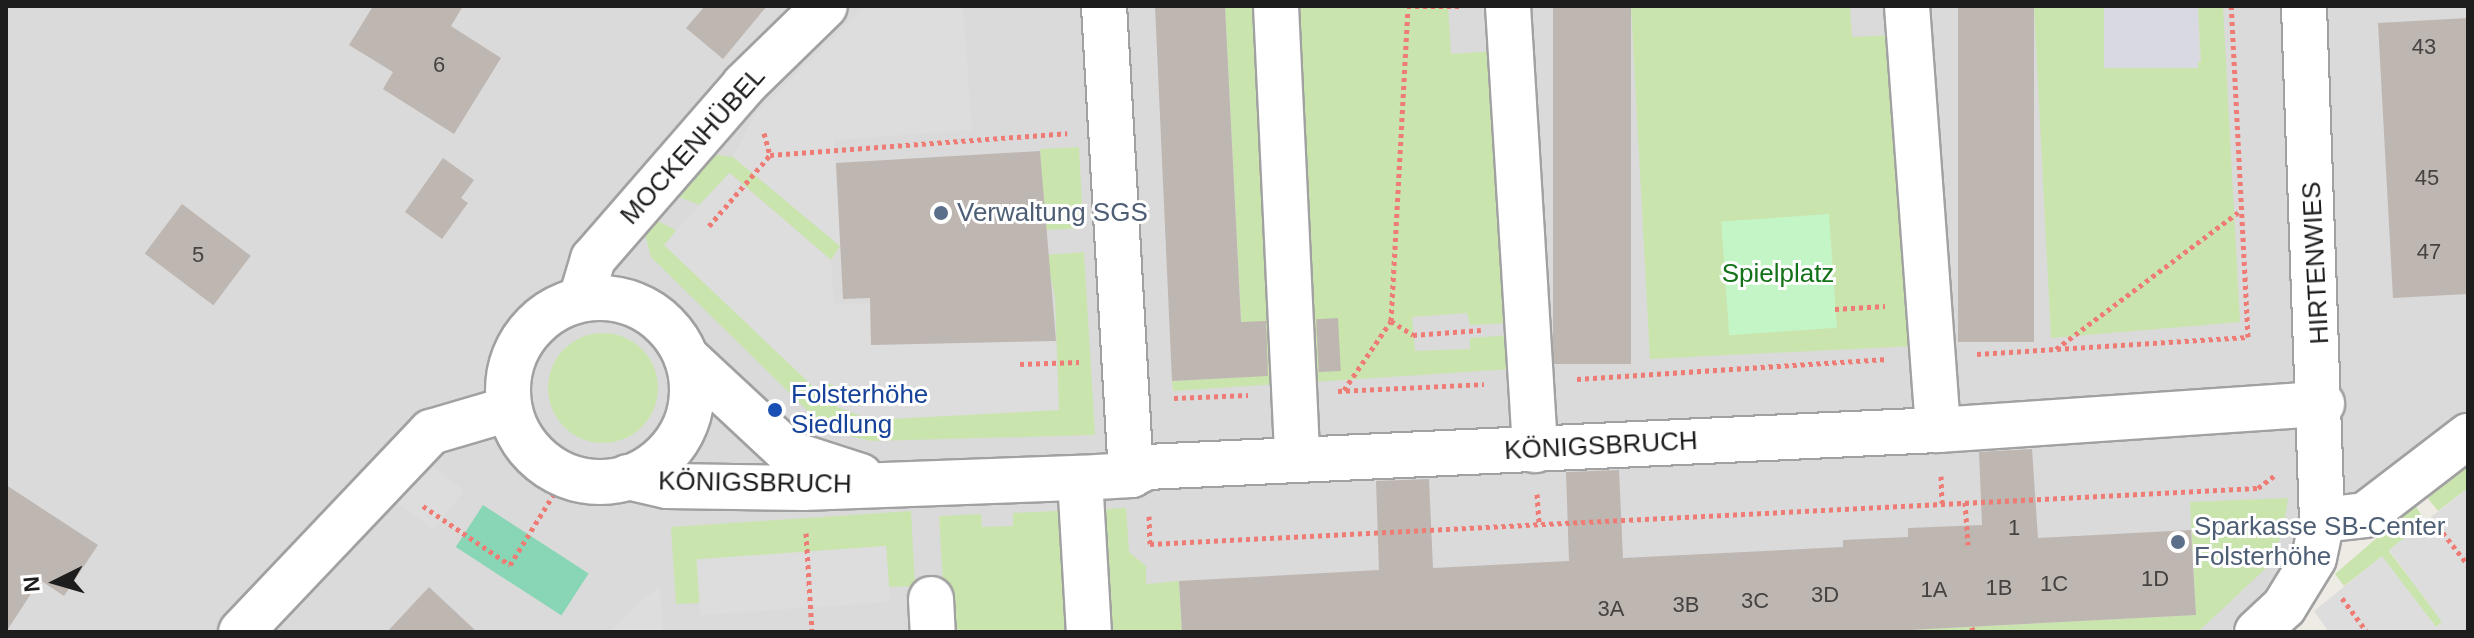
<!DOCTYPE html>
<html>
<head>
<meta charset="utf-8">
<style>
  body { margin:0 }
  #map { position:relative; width:2474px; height:638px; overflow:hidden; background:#eeeae4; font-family:Helvetica,sans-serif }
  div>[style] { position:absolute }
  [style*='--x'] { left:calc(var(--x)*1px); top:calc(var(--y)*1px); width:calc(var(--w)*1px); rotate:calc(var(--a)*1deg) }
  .residential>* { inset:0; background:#dbdada }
  .grass>* { inset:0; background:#cae4ae; transform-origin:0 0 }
  .round { border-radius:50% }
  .park>* { inset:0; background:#c4f5c6; transform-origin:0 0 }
  .pitch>* { inset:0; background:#88d6b5; transform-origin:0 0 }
  .parking>* { inset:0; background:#ddd; transform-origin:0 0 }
  .plaza>* { inset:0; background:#d8d9e3; transform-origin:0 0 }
  .building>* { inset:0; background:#beb6b1; transform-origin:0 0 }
  .path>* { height:5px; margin-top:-2.5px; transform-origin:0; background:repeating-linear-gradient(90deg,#ee7c75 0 4px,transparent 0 8px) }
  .roads { filter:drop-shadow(2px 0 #a1a1a1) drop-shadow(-2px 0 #a1a1a1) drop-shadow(0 2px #a1a1a1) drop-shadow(0 -2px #a1a1a1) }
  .minor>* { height:44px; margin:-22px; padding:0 22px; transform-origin:22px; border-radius:22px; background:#fff }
  .minor>.ring { margin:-22px; padding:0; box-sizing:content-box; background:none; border:44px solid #fff; border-radius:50% }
  .dots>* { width:22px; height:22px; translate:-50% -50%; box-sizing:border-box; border:4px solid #fff; border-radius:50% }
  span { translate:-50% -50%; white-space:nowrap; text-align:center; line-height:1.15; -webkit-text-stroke:6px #fff; paint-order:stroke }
  .number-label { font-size:22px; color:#454342 }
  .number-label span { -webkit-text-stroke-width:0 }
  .street-label { font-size:26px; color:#1d1d1d }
  .service-label { font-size:26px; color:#4e5e75 }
  .left { translate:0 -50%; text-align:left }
  .park-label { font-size:26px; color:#147218 }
  .transit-label { font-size:26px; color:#164399 }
  .frame { position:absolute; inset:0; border:8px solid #1d1d1d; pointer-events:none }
  .north { position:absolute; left:16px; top:542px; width:80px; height:80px; -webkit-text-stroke:6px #fff; paint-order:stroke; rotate:265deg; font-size:22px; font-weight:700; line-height:32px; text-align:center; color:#1d1d1d }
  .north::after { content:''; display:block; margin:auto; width:28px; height:36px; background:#1d1d1d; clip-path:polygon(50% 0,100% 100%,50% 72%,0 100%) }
</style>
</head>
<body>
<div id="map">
  <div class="residential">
    <div style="clip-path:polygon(6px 6px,2468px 6px,2468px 409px,2229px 632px,6px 632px)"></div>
  </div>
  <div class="grass">
    <div style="clip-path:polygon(1225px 6px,1448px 6px,1451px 54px,1494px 51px,1511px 323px,1470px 325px,1467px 313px,1412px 317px,1415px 351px,1470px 349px,1470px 338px,1512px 335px,1513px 369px,1173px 391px,1172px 381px,1244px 377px)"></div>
    <div style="clip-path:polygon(1631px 6px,1850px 6px,1852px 37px,1892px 35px,1914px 346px,1650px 359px)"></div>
    <div style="clip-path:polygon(2034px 6px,2104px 6px,2109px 68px,2201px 62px,2198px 6px,2223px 6px,2240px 322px,2051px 338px)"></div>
    <div style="left:1079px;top:147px;width:81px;height:39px;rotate:87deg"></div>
    <div style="clip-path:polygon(717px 155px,733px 157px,840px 246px,831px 260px,730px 173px,699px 205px,672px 194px,695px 165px)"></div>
    <div style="clip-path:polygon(653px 219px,676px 230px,665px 245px,819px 392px,829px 383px,841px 390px,1059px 410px,1055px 298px,1046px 255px,1084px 252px,1095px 435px,872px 441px,840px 434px,811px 414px,651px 257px,644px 231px)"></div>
    <div class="round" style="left:548px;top:333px;width:110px;height:110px"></div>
    <div style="clip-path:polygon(2468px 460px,2468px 488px,2438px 511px,2426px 496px)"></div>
    <div style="clip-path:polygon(2288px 498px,2283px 533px,2265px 569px,2198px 632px,1870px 632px,2196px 615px,2190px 502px)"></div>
    <div style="clip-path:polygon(2415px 505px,2425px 521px,2389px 551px,2443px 622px,2436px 627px,2382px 557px,2344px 586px,2335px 574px)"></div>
    <div style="clip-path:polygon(1126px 508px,1129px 552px,1146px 566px,1146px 584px,1179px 581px,1182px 632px,946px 632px,939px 516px,981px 514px,982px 527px,1013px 526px,1013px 513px)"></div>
    <div style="clip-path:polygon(911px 511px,915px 586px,889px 587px,886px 546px,698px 560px,700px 603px,676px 604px,671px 527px)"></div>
  </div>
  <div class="park">
    <div style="left:1829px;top:214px;width:114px;height:108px;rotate:86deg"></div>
  </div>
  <div class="pitch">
    <div style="left:483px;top:505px;width:126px;height:50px;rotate:33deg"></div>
  </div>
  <div class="parking">
    <div style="clip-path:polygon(865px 6px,963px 6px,972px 130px,834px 140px,840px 246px,733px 157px,754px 116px)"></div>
    <div style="clip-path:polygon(729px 173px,831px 260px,834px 304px,870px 304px,871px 345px,1056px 341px,1059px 410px,871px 420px,837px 407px,840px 390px,829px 383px,819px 392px,664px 245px)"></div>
    <div style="left:412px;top:451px;width:65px;height:50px;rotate:37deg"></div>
    <div style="clip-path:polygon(2468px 488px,2468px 632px,2329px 632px,2314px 611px,2382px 556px,2436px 627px,2442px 622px,2389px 550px)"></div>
    <div style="left:886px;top:546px;width:56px;height:190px;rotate:86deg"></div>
    <div style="clip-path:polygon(660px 586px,663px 632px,609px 632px,639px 603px)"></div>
  </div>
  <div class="plaza">
    <div style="left:2104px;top:6px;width:94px;height:62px"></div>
  </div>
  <div class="building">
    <div style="clip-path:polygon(373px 6px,463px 6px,451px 26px,501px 58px,454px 134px,383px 89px,393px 72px,349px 45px)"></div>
    <div style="clip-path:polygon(705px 6px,767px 6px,723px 59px,686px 28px)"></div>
    <div style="clip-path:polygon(1155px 6px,1225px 6px,1241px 322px,1266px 321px,1268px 376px,1172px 381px)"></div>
    <div style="left:1553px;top:6px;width:78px;height:358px"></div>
    <div style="left:1958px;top:6px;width:76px;height:336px"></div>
    <div style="clip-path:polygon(2468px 18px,2468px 294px,2393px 298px,2378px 23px)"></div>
    <div style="clip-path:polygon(1040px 151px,1056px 341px,871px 345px,870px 298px,843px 299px,836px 163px)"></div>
    <div style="clip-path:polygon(443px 158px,474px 180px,461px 198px,468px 203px,442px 239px,405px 212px)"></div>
    <div style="left:182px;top:204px;width:86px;height:62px;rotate:37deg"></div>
    <div style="left:1338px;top:318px;width:53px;height:22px;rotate:87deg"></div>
    <div style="clip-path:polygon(2032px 449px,2038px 538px,2191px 530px,2196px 615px,1870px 632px,1182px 632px,1179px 581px,1379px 570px,1376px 481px,1429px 479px,1433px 568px,1569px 561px,1566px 472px,1619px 470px,1623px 558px,1843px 547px,1843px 540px,1908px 537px,1908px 528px,1982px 525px,1979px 452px)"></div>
    <div style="clip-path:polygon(6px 485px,98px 545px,64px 596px,40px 580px,6px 632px)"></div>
    <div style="clip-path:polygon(429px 587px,477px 632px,387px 632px)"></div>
  </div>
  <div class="path">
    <div style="--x:1407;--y:6;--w:54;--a:0"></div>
    <div style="--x:764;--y:133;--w:23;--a:75"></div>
    <div style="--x:709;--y:226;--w:94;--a:-49.3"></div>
    <div style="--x:770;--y:155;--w:298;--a:-4.2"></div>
    <div style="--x:1835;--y:309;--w:50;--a:-3.4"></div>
    <div style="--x:1391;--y:321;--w:26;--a:32"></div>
    <div style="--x:1413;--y:335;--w:68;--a:-4.2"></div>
    <div style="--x:2056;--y:349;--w:230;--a:-36.9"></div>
    <div style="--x:1977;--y:354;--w:272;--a:-3.6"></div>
    <div style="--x:2248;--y:337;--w:331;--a:-92.9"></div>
    <div style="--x:1020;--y:364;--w:59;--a:-1.9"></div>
    <div style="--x:1577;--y:379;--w:311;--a:-3.7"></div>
    <div style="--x:1344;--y:390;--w:83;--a:-55.7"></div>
    <div style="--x:1391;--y:321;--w:311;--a:-86.9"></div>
    <div style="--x:1338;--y:391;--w:146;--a:-2.7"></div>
    <div style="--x:1174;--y:398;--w:74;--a:-2.3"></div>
    <div style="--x:1941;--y:476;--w:27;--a:88"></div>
    <div style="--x:1537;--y:494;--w:29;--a:86"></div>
    <div style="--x:1965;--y:502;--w:43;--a:86"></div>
    <div style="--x:423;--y:506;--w:105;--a:34.1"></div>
    <div style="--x:510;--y:565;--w:105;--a:-58.3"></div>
    <div style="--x:1149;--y:516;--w:28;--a:88"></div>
    <div style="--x:1150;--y:544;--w:1109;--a:-2.89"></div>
    <div style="--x:2258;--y:488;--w:20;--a:-37"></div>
    <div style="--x:2433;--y:520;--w:57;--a:52.1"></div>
    <div style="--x:806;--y:533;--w:99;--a:86.5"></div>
    <div style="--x:2342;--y:598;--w:42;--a:53.7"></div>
    <div style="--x:1972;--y:627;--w:5;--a:79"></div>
  </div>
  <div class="roads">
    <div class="minor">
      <div style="--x:1104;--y:6;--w:470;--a:86.7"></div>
      <div style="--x:1276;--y:6;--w:453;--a:87.3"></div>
      <div style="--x:1508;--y:6;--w:445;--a:86.5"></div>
      <div style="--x:1907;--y:6;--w:425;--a:85.8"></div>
      <div class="ring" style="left:508px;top:298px;width:140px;height:140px"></div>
      <div style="--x:581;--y:299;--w:42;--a:-73.3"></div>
      <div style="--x:593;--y:259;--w:230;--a:-49"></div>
      <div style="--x:744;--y:85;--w:113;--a:-44.3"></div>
      <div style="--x:686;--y:357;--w:141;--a:43"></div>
      <div style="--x:789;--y:453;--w:75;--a:17.9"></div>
      <div style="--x:628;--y:477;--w:40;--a:13"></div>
      <div style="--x:667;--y:486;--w:136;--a:0.8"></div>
      <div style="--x:803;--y:488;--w:277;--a:-2.1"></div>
      <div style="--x:1080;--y:478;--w:51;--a:-3.4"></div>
      <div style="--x:1131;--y:475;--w:18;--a:-27"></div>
      <div style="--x:1147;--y:467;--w:792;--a:-2.68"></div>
      <div style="--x:1938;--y:430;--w:385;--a:-3.9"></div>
      <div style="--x:1080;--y:478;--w:154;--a:86.7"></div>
      <div style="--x:2322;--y:520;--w:43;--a:-6.6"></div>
      <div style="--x:2365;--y:515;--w:130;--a:-37.5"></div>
      <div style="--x:931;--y:599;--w:33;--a:87"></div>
      <div style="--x:241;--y:632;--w:276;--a:-46.5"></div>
      <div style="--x:431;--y:432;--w:81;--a:-16.4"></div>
      <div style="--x:2257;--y:632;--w:37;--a:-43"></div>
      <div style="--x:2284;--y:607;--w:57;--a:-58.5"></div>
      <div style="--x:2314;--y:558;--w:39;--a:-78"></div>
      <div style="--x:2322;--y:520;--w:514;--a:-92.01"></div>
    </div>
  </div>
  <div class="dots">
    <div style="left:941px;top:213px;background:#5c6f8a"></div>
    <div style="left:775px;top:410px;background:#1a4fb4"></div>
    <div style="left:2178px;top:542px;background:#5c6f8a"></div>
  </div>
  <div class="number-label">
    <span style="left:2424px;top:47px">43</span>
    <span style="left:439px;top:65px">6</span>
    <span style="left:2427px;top:178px">45</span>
    <span style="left:2429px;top:252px">47</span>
    <span style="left:198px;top:255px">5</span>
    <span style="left:2014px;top:528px">1</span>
    <span style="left:2155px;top:579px">1D</span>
    <span style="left:2054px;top:584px">1C</span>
    <span style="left:1999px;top:588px">1B</span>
    <span style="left:1934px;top:590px">1A</span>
    <span style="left:1825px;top:595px">3D</span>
    <span style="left:1755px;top:601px">3C</span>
    <span style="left:1686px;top:605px">3B</span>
    <span style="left:1611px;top:609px">3A</span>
  </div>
  <div class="street-label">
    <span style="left:693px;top:146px;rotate:-48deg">MOCKENHÜBEL</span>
    <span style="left:2316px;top:263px;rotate:-93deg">HIRTENWIES</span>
    <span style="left:1601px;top:446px;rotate:-3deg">KÖNIGSBRUCH</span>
    <span style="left:755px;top:483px;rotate:1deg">KÖNIGSBRUCH</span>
  </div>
  <div class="service-label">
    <span class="left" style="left:957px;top:213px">Verwaltung SGS</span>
    <span class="left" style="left:2194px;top:542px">Sparkasse SB-Center<br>Folsterhöhe</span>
  </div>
  <div class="park-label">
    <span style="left:1778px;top:274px">Spielplatz</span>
  </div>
  <div class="transit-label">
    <span class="left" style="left:791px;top:410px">Folsterhöhe<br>Siedlung</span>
  </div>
  <div class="frame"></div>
  <div class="north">N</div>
</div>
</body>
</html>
